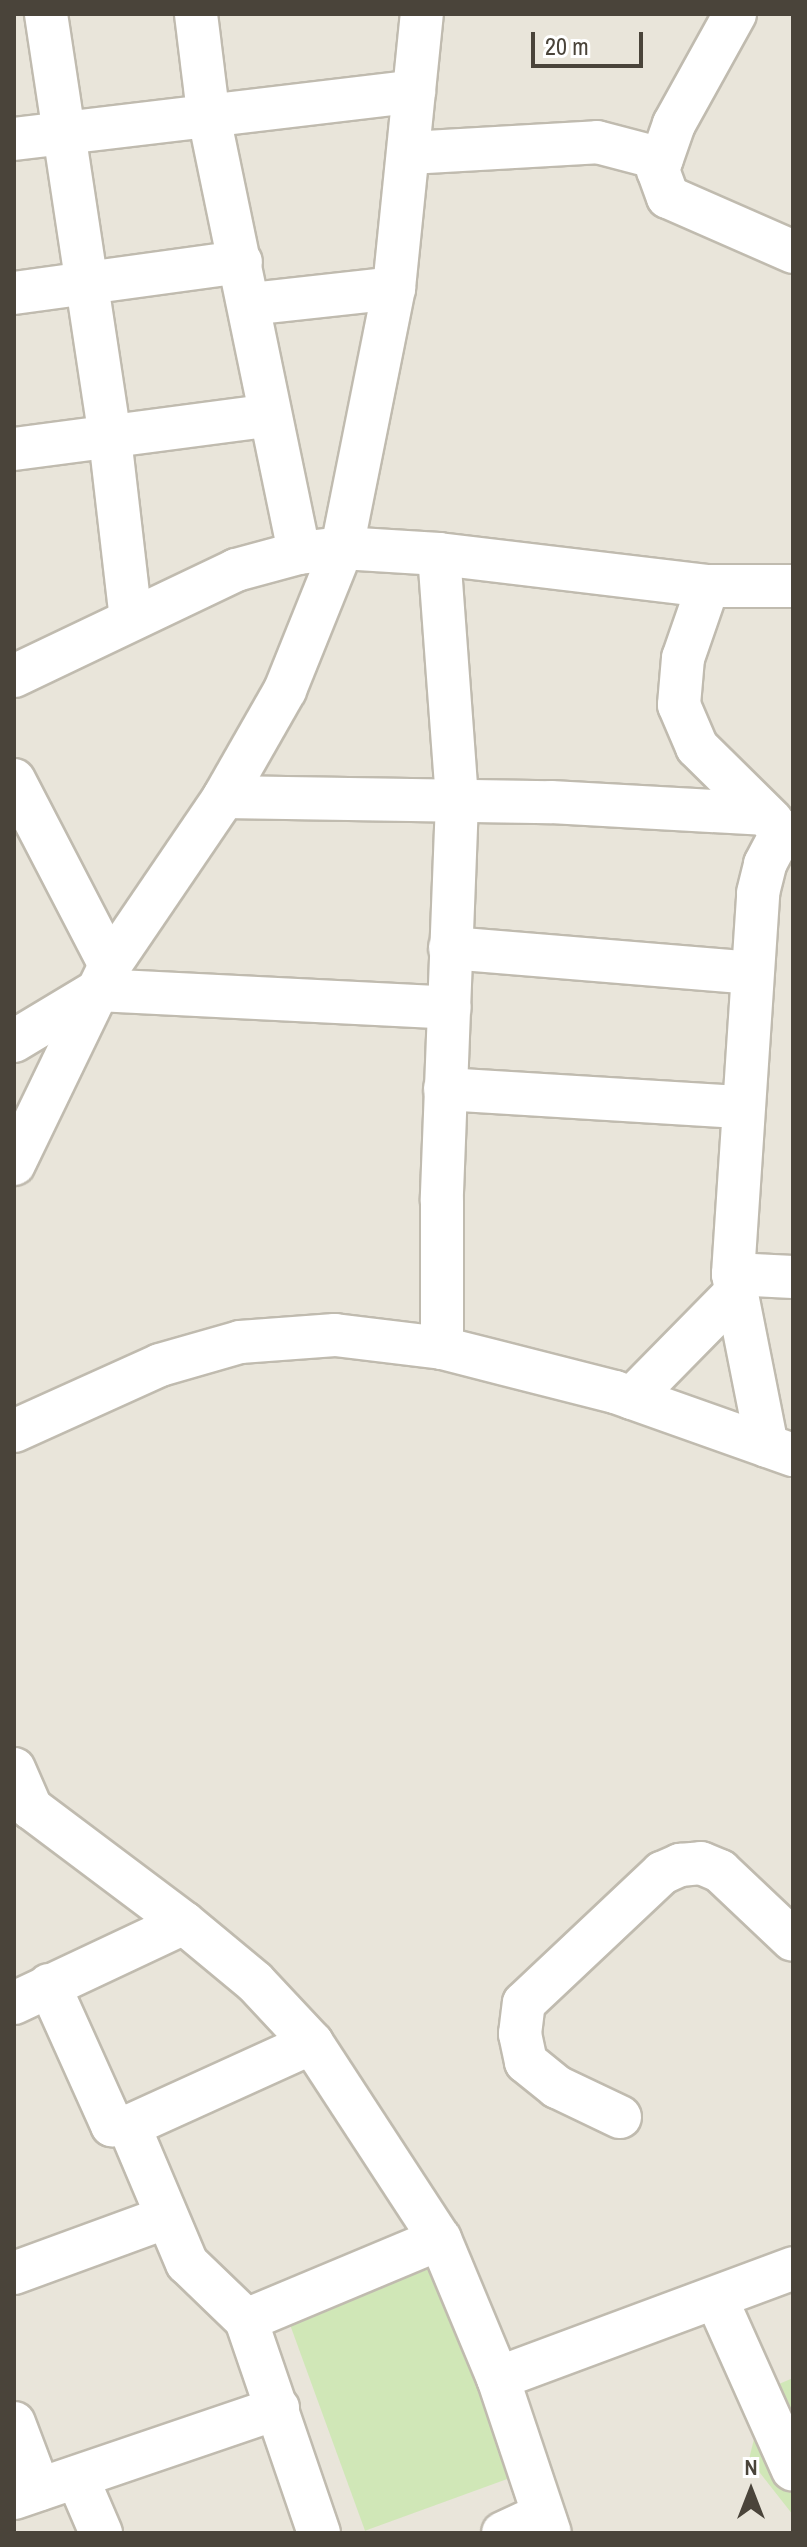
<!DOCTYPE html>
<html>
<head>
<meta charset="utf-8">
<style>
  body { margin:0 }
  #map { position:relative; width:807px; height:2547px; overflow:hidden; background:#f5f3ec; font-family:"Archivo Narrow",sans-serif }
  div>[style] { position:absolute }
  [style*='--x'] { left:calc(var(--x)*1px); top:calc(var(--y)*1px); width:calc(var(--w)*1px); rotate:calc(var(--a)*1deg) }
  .residential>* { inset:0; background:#e9e5da; transform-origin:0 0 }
  .green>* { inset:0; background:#d0e7b7; transform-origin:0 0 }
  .roads { filter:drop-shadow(2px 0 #c0bbaf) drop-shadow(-2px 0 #c0bbaf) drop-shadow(0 2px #c0bbaf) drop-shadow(0 -2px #c0bbaf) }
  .minor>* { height:42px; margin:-21px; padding:0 21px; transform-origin:21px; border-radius:21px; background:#fff }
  span { translate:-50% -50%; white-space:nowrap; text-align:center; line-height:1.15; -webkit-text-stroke:6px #fff; paint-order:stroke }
  .frame { position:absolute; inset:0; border:16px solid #4a443a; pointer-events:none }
  .north { position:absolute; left:711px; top:2451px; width:80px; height:80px; -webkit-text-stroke:6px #fff; paint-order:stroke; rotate:0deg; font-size:22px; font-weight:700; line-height:32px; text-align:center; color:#4a443a }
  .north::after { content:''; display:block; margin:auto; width:28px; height:36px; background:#4a443a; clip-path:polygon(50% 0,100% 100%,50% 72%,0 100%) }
  .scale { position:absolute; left:531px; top:32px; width:112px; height:36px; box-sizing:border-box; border:4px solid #4a443a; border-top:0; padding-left:10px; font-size:24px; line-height:28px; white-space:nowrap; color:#4a443a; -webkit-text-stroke:6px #fff; paint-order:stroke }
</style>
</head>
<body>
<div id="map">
  <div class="residential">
    <div style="left:14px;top:14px;width:779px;height:2519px"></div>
  </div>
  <div class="green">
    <div style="left:451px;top:2261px;width:224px;height:173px;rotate:70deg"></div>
    <div style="clip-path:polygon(793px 2378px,793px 2515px,749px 2459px,755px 2435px,746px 2398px)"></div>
  </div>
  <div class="roads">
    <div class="minor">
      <div style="--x:46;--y:14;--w:429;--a:81.4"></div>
      <div style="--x:110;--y:438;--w:182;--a:83.4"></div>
      <div style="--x:196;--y:14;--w:99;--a:83"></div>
      <div style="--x:208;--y:112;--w:450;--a:78.3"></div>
      <div style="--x:735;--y:14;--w:126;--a:119"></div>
      <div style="--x:674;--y:124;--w:49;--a:109.2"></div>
      <div style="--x:658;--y:170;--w:29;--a:70"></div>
      <div style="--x:668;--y:197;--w:137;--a:23.7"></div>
      <div style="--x:14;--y:139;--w:403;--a:-6.8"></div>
      <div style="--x:409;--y:153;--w:188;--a:-3.3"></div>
      <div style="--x:597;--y:142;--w:67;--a:14.7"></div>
      <div style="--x:14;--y:293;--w:229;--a:-7.8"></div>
      <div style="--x:250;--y:304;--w:145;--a:-6.3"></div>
      <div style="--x:14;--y:449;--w:254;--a:-7.5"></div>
      <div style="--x:439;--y:554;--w:249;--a:85.8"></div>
      <div style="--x:457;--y:802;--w:399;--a:92.2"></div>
      <div style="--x:442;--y:1201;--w:147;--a:90"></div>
      <div style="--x:708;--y:586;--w:76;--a:109.1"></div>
      <div style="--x:683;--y:658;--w:47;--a:94.9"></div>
      <div style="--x:679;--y:705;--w:46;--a:66.8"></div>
      <div style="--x:697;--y:747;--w:105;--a:44.6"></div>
      <div style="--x:14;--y:676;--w:246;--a:-25.5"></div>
      <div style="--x:236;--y:570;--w:65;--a:-15.1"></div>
      <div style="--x:299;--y:553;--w:43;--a:-6.6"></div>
      <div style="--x:342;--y:548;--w:97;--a:3.5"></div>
      <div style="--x:439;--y:554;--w:271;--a:6.8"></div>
      <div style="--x:708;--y:586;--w:85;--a:0"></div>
      <div style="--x:14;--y:780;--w:208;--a:62.6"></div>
      <div style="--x:224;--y:797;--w:327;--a:0.9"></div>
      <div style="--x:551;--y:802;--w:212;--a:3.2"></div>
      <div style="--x:450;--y:948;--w:302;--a:4.7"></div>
      <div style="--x:14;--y:1041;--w:99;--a:-31"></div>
      <div style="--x:99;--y:990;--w:351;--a:2.9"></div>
      <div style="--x:445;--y:1089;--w:298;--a:3.5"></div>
      <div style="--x:14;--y:1164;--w:221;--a:-64.2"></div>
      <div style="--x:110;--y:965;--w:203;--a:-55.8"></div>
      <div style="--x:224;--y:797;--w:123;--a:-60.3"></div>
      <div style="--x:285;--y:690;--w:153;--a:-68.1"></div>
      <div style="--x:342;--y:548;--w:265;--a:-78.7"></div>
      <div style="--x:394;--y:288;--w:275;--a:-84.2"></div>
      <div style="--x:733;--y:1274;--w:60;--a:2.9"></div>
      <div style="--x:632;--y:1398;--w:148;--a:-45.5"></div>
      <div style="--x:14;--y:1431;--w:160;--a:-24.3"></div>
      <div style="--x:160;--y:1365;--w:83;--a:-16"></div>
      <div style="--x:240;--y:1342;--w:95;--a:-4.2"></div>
      <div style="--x:335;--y:1335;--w:108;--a:6.9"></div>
      <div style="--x:442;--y:1348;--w:179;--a:14.3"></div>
      <div style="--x:615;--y:1392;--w:189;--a:19.5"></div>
      <div style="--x:767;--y:1446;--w:175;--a:-101.2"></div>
      <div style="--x:733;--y:1274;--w:382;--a:-86.2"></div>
      <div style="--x:758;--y:893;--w:30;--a:-76"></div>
      <div style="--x:765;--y:864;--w:38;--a:-62"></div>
      <div style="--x:14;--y:1769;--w:43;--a:66.4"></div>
      <div style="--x:31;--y:1808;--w:191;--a:36.9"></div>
      <div style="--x:184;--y:1923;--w:92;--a:39.7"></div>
      <div style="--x:255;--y:1982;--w:83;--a:46.9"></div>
      <div style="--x:312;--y:2043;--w:234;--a:56.9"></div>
      <div style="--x:440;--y:2239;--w:151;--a:67.4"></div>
      <div style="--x:498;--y:2378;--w:163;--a:71.5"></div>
      <div style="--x:49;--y:1985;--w:154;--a:65.8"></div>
      <div style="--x:112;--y:2125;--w:17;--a:3"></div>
      <div style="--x:129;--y:2126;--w:201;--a:-24.4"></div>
      <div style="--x:14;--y:2003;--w:188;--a:-25.2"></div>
      <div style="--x:620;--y:2117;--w:70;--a:-154.5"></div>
      <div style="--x:557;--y:2087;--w:40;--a:-141"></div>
      <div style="--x:526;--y:2062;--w:29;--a:-102"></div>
      <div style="--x:520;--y:2034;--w:31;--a:-83"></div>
      <div style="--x:524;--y:2003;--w:190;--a:-43.3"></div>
      <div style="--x:662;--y:1873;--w:20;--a:-24"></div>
      <div style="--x:680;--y:1865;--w:21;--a:-5"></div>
      <div style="--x:701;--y:1863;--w:21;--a:23"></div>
      <div style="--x:720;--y:1871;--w:100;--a:43.4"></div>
      <div style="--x:129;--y:2126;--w:149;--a:67.1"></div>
      <div style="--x:187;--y:2263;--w:82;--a:44"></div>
      <div style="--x:14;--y:2273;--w:160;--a:-20.1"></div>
      <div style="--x:716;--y:2298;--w:188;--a:65.9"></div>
      <div style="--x:498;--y:2378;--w:315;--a:-20.4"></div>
      <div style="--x:14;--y:2423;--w:71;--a:69.3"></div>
      <div style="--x:77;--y:2477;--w:61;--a:66.8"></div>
      <div style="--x:14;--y:2498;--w:279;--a:-18.8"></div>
      <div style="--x:319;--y:2533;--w:225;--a:-108.9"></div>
      <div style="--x:246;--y:2320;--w:210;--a:-22.7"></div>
      <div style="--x:503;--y:2533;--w:43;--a:-24.8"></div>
    </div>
  </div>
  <div class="frame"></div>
  <div class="north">N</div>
  <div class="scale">20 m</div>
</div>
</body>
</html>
